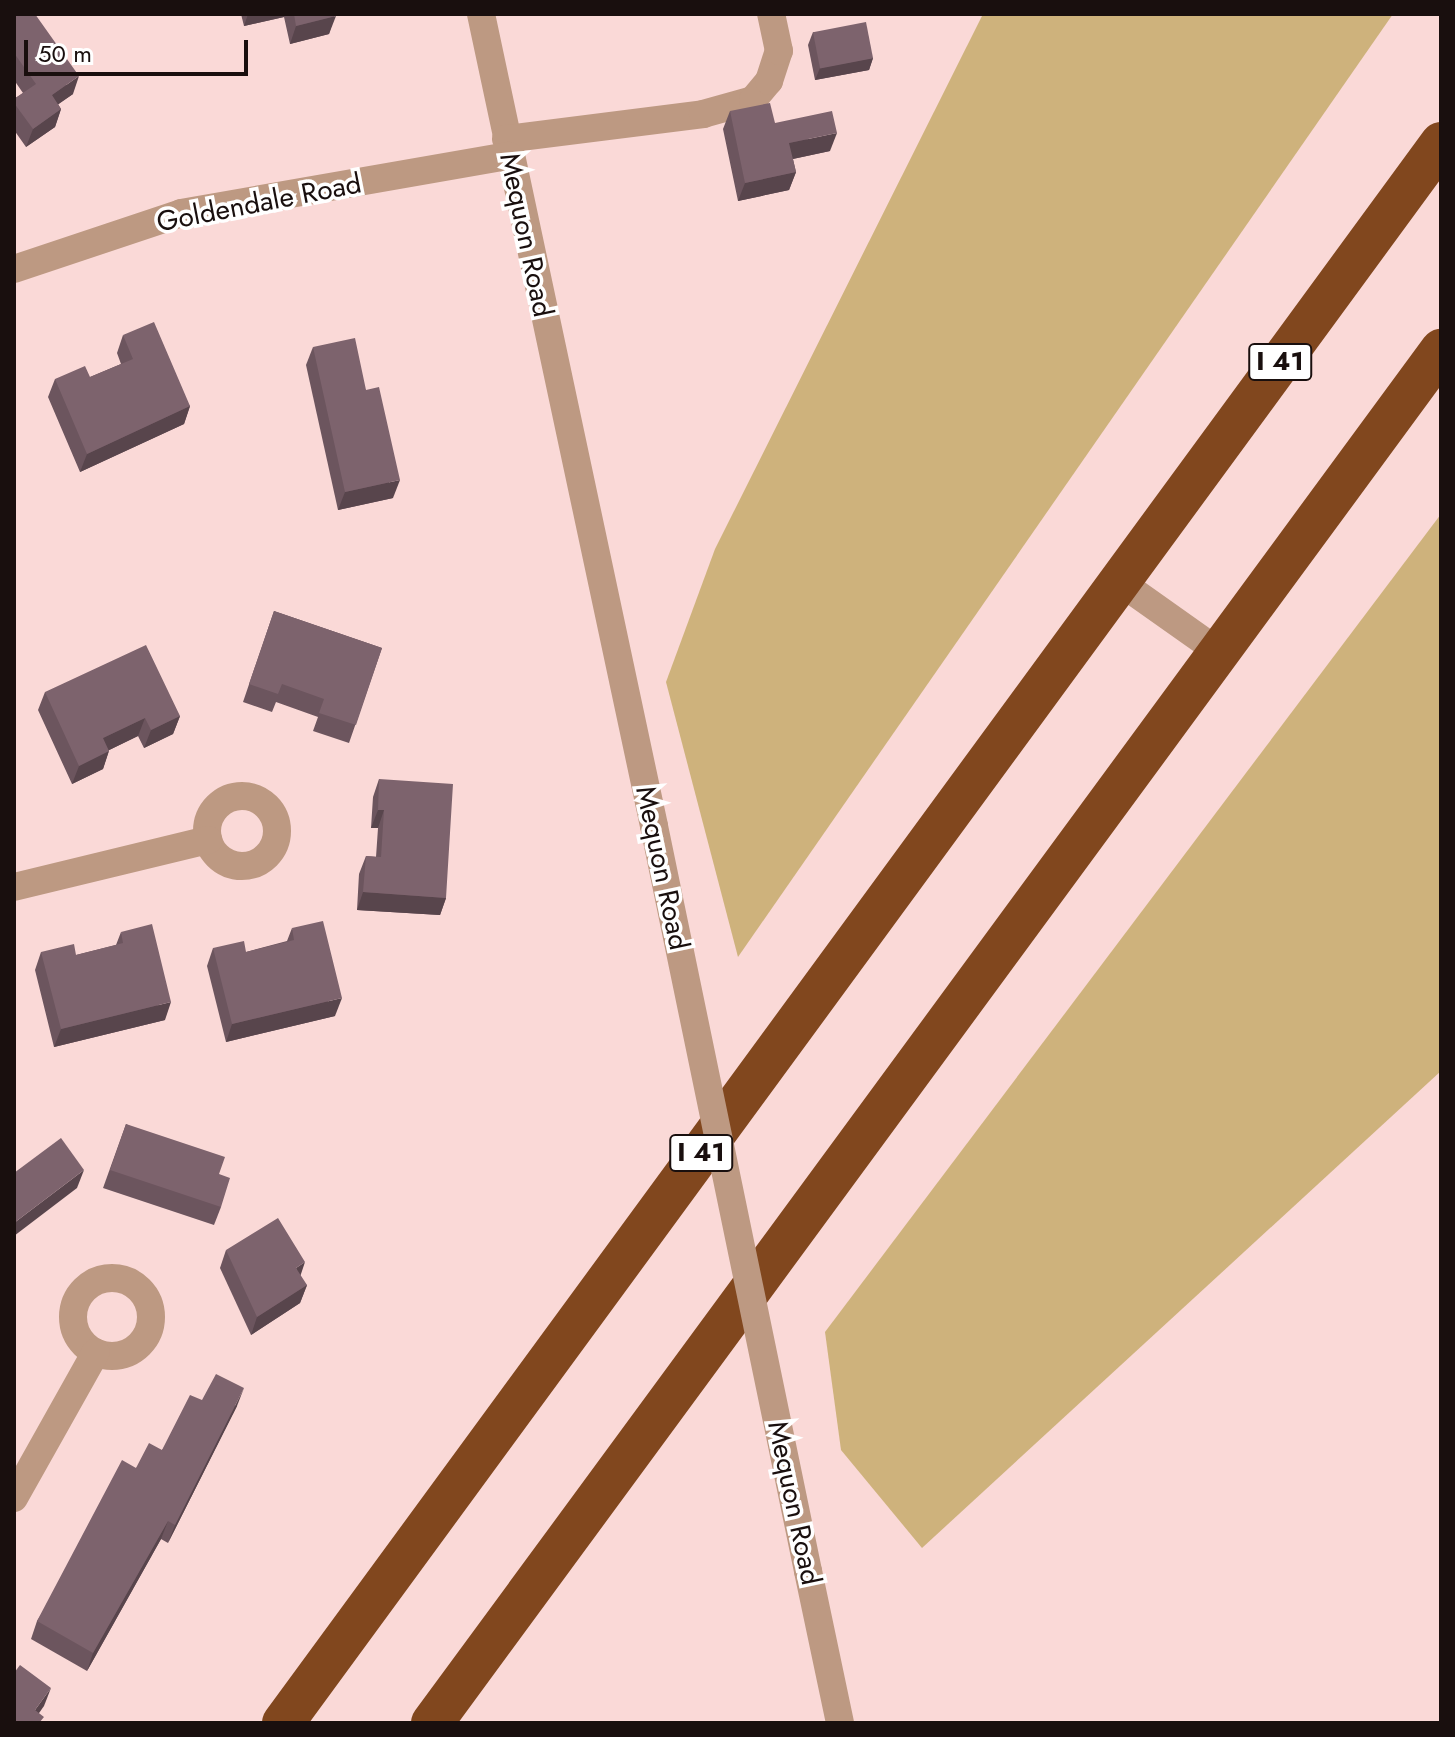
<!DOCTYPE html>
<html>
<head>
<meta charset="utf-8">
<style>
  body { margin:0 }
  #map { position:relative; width:1455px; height:1737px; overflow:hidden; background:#fad9d7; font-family:Jost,sans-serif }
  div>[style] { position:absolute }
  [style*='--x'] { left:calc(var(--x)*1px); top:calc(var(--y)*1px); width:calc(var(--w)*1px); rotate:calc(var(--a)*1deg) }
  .green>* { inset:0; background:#ceb27c }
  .minor>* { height:28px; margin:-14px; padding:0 14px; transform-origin:14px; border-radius:14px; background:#bd9982 }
  .minor>.ring { margin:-14px; padding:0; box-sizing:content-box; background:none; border:28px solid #bd9982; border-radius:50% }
  .highway>* { height:42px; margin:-21px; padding:0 21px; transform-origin:21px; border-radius:21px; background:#81471e }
  .minor-bridge>* { height:28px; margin:-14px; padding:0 14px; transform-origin:14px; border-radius:14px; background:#bd9982 }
  .wall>* { inset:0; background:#6c555e }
  .shaded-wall>* { inset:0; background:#58454c }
  .building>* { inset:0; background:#7d636d; transform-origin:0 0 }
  span { translate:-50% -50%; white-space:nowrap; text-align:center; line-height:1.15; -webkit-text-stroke:7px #fff; paint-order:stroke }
  .shield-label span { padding:2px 6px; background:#fff; border:2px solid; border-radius:6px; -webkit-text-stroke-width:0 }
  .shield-label { font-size:26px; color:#190f0e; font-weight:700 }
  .street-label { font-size:28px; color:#190f0e }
  .frame { position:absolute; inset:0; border:16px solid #190f0e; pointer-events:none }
  .scale { position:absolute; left:24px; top:40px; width:224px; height:36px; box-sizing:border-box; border:4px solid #190f0e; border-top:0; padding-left:10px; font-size:24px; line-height:28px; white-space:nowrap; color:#190f0e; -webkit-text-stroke:6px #fff; paint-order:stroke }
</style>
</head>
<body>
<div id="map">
  <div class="green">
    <div style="clip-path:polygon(983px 14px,1393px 14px,738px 957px,666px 682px,715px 549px)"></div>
    <div style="clip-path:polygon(1441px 514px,1441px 1071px,922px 1548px,841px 1450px,825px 1332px)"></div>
  </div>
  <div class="minor">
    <div style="--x:481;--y:14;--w:830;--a:77.97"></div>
    <div style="--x:506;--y:139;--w:199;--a:-7.2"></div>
    <div style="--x:703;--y:114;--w:52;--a:-15.6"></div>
    <div style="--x:753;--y:100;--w:25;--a:-50"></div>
    <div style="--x:769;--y:81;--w:32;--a:-72"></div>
    <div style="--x:779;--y:51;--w:38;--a:-102"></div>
    <div style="--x:14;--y:269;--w:176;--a:-18.5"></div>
    <div style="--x:181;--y:213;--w:333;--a:-9.9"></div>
    <div style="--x:1120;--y:582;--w:121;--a:35.3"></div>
    <div class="ring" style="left:207px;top:796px;width:42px;height:42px"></div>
    <div style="--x:14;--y:887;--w:200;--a:-13.6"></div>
    <div class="ring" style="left:73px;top:1278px;width:50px;height:50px"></div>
    <div style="--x:14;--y:1498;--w:167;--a:-60.7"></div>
    <div style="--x:808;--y:1571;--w:155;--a:78.1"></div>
  </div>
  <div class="highway">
    <div style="--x:283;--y:1723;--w:1959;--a:-53.76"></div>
    <div style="--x:432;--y:1723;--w:1704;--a:-53.69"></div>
  </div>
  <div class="minor-bridge">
    <div style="--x:654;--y:826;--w:761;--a:78.32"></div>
  </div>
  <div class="wall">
    <div style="clip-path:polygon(14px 14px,73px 94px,58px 104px,61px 109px,55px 127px,26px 147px,14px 130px,14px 99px,23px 93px,14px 80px)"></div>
    <div style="clip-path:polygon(241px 14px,335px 14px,329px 34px,290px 44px,284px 17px,244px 26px)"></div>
    <div style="clip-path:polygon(813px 32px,873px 58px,869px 70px,815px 80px,808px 45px)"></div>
    <div style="clip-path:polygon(730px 111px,775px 123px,830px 151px,793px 159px,796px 172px,789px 190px,738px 201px,723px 129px)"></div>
    <div style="clip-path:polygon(123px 335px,190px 406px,184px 424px,80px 472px,48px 397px,55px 379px,90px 377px,121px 364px,117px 353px)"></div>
    <div style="clip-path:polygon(313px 347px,366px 390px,393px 498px,338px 510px,306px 365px)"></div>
    <div style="clip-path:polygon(274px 611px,382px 648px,349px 743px,313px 731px,318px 717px,276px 702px,272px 712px,243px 702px)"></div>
    <div style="clip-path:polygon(45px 692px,180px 716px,173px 734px,144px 748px,138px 736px,109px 750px,103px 769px,72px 784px,38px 710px)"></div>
    <div style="clip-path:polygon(379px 779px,446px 898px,440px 915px,357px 910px,359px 874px,366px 856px,376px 857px,378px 828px,371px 828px,373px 797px)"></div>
    <div style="clip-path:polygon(292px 928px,335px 1016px,226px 1042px,207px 966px,213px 948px,246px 952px,287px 941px)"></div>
    <div style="clip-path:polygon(121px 932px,165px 1020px,54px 1047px,35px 970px,41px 952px,76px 955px,116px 945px)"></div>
    <div style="clip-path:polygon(126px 1124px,219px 1174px,221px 1207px,214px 1225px,103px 1188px)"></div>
    <div style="clip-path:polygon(226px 1250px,307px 1285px,300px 1303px,251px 1335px,220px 1268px)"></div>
    <div style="clip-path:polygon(202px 1400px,237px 1406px,168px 1543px,161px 1539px,87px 1671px,31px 1639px,37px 1621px,136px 1468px,162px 1450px)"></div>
  </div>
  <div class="shaded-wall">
    <div style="clip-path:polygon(248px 14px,285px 14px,284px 17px,244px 26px)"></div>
    <div style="clip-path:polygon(336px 16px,329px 34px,290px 44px,296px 26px)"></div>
    <div style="clip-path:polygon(873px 58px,869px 70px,815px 80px,820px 68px)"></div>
    <div style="clip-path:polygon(79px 76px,73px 94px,46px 113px,52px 95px)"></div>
    <div style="clip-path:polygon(61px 109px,55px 127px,26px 147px,33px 129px)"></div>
    <div style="clip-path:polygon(837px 133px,830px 151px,783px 161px,789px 143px)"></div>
    <div style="clip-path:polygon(796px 172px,789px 190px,738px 201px,745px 183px)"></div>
    <div style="clip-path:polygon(190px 406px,184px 424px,80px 472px,87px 454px)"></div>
    <div style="clip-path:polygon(400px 480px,393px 498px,338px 510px,345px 492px)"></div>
    <div style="clip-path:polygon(180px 716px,173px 734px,144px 748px,151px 730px)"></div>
    <div style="clip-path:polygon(145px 718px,138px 736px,97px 756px,103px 738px)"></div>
    <div style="clip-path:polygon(109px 751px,103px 769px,72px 784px,79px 766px)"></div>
    <div style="clip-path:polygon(378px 810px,384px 810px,378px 828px,371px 828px)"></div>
    <div style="clip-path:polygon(363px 892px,446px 898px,440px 915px,357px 910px)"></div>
    <div style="clip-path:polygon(342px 998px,335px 1016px,226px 1042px,232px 1024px)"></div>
    <div style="clip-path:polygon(171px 1002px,165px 1020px,54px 1047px,61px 1029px)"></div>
    <div style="clip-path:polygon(84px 1170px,77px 1188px,14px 1236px,14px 1223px)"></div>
    <div style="clip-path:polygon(305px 1262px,299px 1280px,296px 1268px)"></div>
    <div style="clip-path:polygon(307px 1285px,300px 1303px,251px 1335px,257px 1317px)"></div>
    <div style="clip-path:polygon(244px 1388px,237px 1406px,168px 1543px,175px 1525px)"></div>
    <div style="clip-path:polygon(168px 1521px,161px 1539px,87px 1671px,93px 1653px)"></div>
    <div style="clip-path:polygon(51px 1688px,44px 1706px,32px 1723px,35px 1710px)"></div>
  </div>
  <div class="building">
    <div style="clip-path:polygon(14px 14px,35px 14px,79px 76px,52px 95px,61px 109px,33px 129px,14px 103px,14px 99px,36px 84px,14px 53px)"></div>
    <div style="clip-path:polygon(294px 14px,335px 14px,336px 16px,296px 26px)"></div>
    <div style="left:866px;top:22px;width:37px;height:54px;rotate:79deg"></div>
    <div style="clip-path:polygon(770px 103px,775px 123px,832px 111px,837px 133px,789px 143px,796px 172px,745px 183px,730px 111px)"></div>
    <div style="clip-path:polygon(154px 322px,190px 406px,87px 454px,55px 379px,85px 366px,90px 377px,133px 359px,123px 335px)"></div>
    <div style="clip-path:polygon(355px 338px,366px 390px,379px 387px,400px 480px,345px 492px,313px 347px)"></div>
    <div style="clip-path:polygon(274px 611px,382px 648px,356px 725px,319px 713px,324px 699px,282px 684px,278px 694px,249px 684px)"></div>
    <div style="clip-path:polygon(146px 645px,180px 716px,151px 730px,145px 718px,103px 738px,109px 751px,79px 766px,45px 692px)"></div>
    <div style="clip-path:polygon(379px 779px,453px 784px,446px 898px,363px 892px,366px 856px,381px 857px,384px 810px,378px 810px)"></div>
    <div style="clip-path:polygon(323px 921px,342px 998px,232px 1024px,213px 948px,244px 941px,246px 952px,294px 940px,292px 928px)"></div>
    <div style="clip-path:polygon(152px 924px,171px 1002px,61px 1029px,41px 952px,74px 944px,76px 955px,123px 943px,121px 932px)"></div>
    <div style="clip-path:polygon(126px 1124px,225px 1157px,219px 1174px,230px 1178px,221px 1207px,110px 1170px)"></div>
    <div style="clip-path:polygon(61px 1138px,84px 1170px,14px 1223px,14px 1173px)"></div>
    <div style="clip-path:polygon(278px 1218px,305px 1262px,296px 1268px,307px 1285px,257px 1317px,226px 1250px)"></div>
    <div style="clip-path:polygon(216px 1374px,244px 1388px,175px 1525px,168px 1521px,93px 1653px,37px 1621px,122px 1460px,136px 1468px,149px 1443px,162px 1450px,190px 1395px,202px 1400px)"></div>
    <div style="clip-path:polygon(20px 1665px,51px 1688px,35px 1710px,44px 1717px,39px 1723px,14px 1723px,14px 1673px)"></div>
  </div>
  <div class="shield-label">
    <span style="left:1280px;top:362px">I 41</span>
    <span style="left:701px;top:1153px">I 41</span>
  </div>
  <div class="street-label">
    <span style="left:259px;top:203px;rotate:-11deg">Goldendale Road</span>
    <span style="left:526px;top:235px;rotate:78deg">Mequon Road</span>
    <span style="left:662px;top:868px;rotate:78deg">Mequon Road</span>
    <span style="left:794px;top:1503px;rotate:78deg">Mequon Road</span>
  </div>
  <div class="frame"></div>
  <div class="scale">50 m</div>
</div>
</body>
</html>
